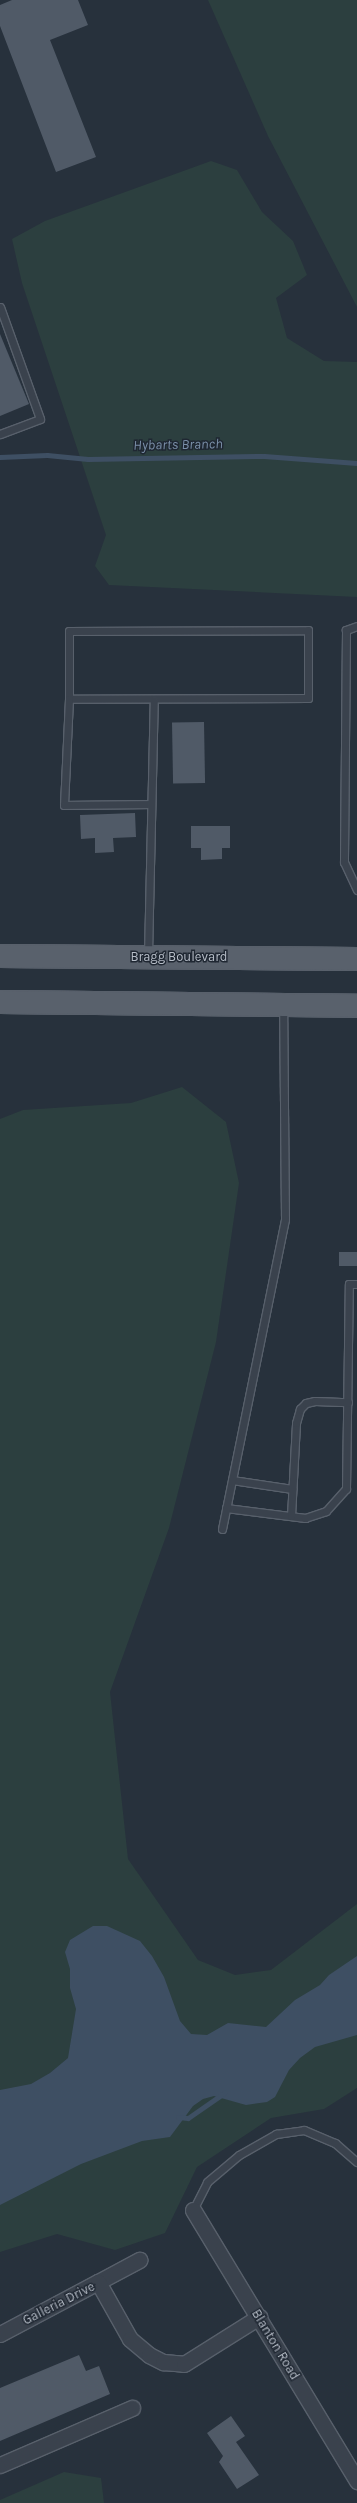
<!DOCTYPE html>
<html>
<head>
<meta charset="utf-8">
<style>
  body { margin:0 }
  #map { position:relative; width:357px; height:2503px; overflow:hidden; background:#27313c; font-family:Karla,sans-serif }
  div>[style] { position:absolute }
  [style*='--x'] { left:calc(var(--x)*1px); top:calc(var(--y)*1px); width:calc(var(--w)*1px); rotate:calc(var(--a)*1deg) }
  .green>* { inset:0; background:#2c3f3f }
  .water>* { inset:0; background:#3e4f63 }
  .stream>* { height:5px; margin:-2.5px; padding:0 2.5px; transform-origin:2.5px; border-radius:2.5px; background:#3e4f63 }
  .building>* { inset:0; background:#505a67; transform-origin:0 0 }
  .roads { filter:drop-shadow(1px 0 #58606b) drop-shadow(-1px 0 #58606b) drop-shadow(0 1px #58606b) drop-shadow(0 -1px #58606b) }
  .lane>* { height:7px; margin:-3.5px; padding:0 3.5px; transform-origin:3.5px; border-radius:3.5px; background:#3a424d }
  .street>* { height:15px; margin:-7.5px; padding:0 7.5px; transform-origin:7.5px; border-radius:7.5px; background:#3a424d }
  .primary>* { height:22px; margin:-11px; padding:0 11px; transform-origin:11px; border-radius:11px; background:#59616c }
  span { translate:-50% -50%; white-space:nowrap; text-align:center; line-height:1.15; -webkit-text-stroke:3px #1f2732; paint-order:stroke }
  .street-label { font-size:13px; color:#b7bec8 }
  .water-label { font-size:14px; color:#7a8fa8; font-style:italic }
</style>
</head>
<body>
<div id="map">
  <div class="green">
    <div style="clip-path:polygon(208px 0,357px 0,357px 307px,268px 136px)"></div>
    <div style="clip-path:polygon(211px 161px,237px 170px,262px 212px,293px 241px,307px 275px,276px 298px,287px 338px,324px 361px,357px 362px,357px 597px,109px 585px,95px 566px,106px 535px,22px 283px,12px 239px,45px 221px)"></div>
    <div style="clip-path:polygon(182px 1087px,226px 1122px,239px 1183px,216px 1342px,169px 1528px,110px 1692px,128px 1859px,198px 1960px,235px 1975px,271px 1970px,357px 1904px,357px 2088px,324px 2109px,271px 2118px,197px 2167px,165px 2233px,115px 2250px,57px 2234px,0 2252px,0 1119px,23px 1110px,131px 1103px)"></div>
    <div style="clip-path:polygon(64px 2472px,101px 2478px,104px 2503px,0 2503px,0 2500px)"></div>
  </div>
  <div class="water">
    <div style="clip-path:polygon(93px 1926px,107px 1926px,140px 1941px,152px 1956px,164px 1977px,180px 2021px,191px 2034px,207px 2035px,228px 2023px,266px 2027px,295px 2000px,320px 1985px,329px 1975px,357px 1956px,357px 2035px,315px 2047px,300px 2058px,289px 2070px,275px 2097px,267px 2102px,246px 2105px,214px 2096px,203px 2099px,193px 2106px,170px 2137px,142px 2141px,81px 2164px,0 2205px,0 2090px,31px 2084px,50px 2073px,68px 2058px,76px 2009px,70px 1988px,70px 1969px,65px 1952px,70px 1940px)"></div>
  </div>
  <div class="stream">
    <div style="--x:0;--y:457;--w:47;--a:-2.4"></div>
    <div style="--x:47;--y:455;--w:41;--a:5.6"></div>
    <div style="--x:88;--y:459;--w:176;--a:-1"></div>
    <div style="--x:264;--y:456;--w:93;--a:4.3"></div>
    <div style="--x:178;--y:2117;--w:10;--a:6"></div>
    <div style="--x:188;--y:2118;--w:44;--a:-34.8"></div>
  </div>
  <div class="building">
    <div style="clip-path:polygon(12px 0,78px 0,88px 25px,50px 40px,96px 157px,56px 172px,0 26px,0 5px)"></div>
    <div style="clip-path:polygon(0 334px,29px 404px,0 416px)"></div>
    <div style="left:204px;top:722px;width:61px;height:32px;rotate:89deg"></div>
    <div style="clip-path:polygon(135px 813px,136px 837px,113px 838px,114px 852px,95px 853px,95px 838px,81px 839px,80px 815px)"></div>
    <div style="clip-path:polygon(191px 826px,230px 826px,230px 848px,222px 848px,222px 859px,201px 860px,201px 848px,191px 848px)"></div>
    <div style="left:339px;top:1252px;width:18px;height:14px"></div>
    <div style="clip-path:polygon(79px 2355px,86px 2371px,99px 2366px,110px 2394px,0 2441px,0 2388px)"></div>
    <div style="clip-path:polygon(231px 2416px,245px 2436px,236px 2442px,259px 2475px,237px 2489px,219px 2462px,223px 2456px,207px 2433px)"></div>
  </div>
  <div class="roads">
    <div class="lane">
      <div style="--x:0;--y:307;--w:119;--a:70.3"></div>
      <div style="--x:40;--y:419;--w:43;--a:159.4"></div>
      <div style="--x:357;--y:626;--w:12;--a:160"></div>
      <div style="--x:346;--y:630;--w:232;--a:90.5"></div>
      <div style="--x:344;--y:862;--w:31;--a:65"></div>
      <div style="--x:308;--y:630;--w:68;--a:90"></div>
      <div style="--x:308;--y:698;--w:239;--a:179.8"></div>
      <div style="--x:69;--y:699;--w:68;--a:-90"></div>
      <div style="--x:69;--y:631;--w:239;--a:-0.2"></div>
      <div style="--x:69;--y:699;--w:106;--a:92.7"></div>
      <div style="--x:64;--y:805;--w:87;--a:-0.7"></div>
      <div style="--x:148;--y:955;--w:256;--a:-88.7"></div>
      <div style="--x:232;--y:1480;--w:61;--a:8.5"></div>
      <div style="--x:226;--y:1508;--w:80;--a:7.2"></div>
      <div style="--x:305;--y:1518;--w:22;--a:-18"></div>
      <div style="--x:326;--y:1511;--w:30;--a:-48"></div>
      <div style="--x:346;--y:1489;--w:205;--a:-89.2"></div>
      <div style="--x:349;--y:1284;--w:8;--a:0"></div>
      <div style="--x:291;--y:1516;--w:93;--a:-86.9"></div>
      <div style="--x:296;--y:1423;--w:15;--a:-74"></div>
      <div style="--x:300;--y:1409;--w:8;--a:-45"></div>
      <div style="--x:306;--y:1403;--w:9;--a:-13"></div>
      <div style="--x:315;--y:1401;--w:33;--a:2"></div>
      <div style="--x:222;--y:1529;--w:316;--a:-78.5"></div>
      <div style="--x:285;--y:1219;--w:212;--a:-90.5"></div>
      <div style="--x:193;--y:2210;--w:31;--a:-63"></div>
      <div style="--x:207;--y:2182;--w:42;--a:-40.2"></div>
      <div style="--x:239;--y:2155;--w:43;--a:-29.6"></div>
      <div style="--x:276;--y:2134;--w:28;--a:-8"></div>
      <div style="--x:304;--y:2130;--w:34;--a:23"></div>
      <div style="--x:335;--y:2143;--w:29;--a:41"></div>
    </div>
    <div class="street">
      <div style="--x:193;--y:2210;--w:317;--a:58.8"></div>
      <div style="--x:98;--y:2282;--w:47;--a:-28.2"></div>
      <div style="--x:0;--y:2334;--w:111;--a:-28"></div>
      <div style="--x:98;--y:2282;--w:65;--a:60.7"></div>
      <div style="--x:130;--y:2339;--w:25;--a:40"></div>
      <div style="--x:149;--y:2355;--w:16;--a:27"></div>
      <div style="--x:163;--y:2362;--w:21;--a:5"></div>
      <div style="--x:184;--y:2364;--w:89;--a:-32.1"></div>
      <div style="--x:0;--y:2465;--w:144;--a:-23.4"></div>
    </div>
    <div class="primary">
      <div style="--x:0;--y:956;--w:357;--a:0.5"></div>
      <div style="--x:0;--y:1002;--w:357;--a:0.6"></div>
    </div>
  </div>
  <div class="street-label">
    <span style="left:179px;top:957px">Bragg Boulevard</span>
    <span style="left:59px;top:2304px;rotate:-27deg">Galleria Drive</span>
    <span style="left:275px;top:2345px;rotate:59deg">Blanton Road</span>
  </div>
  <div class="water-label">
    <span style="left:178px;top:445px;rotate:-1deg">Hybarts Branch</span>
  </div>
</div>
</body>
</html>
